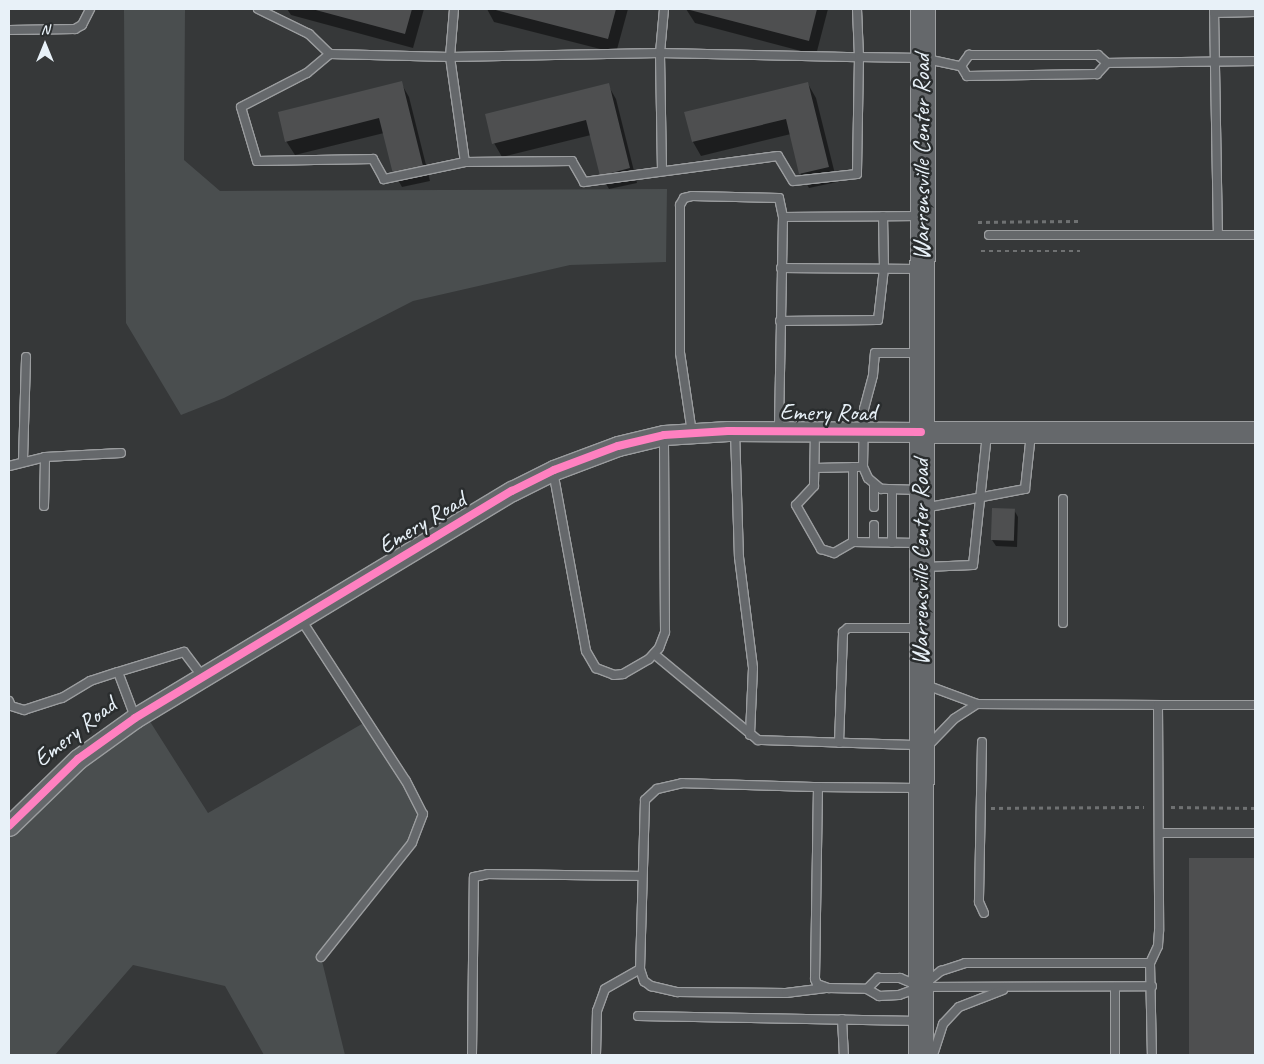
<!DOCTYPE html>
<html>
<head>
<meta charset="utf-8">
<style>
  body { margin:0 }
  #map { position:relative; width:1264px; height:1064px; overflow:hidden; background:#363839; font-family:Caveat,sans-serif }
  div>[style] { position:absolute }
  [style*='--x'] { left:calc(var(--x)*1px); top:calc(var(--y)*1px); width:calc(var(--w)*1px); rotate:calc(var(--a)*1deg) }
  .green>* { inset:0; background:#4a4e4f }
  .shadow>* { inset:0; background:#0007; transform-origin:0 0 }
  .building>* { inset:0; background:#4e4f50; transform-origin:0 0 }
  .path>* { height:2.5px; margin-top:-1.25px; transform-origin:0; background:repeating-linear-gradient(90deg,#6f7172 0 4px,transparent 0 8px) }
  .roads { filter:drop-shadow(1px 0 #9b9d9f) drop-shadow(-1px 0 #9b9d9f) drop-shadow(0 1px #9b9d9f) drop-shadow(0 -1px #9b9d9f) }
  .service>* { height:8px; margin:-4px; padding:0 4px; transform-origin:4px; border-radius:4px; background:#65686b }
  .tertiary>* { height:19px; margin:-9.5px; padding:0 9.5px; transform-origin:9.5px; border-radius:9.5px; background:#65686b }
  .secondary>* { height:21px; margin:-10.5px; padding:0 10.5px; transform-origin:10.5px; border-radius:10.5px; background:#65686b }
  .primary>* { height:24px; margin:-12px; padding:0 12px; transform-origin:12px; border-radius:12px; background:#65686b }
  .cycleway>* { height:8px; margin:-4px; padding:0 4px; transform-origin:4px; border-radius:4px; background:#ff80c0 }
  span { translate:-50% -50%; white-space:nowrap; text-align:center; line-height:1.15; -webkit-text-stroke:5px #2a2d2e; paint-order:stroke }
  .street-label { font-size:24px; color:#e8f1f8 }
  .frame { position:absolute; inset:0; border:10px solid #e8f1f8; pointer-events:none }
  .north { position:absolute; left:20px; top:20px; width:50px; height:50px; -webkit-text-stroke:4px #2a2d2e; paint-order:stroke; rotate:0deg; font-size:14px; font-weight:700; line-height:20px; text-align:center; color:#e8f1f8 }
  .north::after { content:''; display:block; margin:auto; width:18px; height:22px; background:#e8f1f8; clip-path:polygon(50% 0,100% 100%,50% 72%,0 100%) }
</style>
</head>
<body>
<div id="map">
  <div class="green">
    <div style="clip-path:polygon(124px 9px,185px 9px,184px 160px,220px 191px,667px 189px,666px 262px,570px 265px,413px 301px,224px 398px,181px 415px,126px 323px)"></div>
    <div style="clip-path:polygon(144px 712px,208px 813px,367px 721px,423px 814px,412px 843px,321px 957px,345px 1055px,264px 1055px,225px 986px,133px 965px,55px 1055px,9px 1055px,9px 826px)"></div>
  </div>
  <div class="shadow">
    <div style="clip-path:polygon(287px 9px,424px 9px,413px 48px,291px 15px)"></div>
    <div style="clip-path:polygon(487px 9px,628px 9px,616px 53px,494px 22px)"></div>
    <div style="clip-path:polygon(686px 9px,828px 9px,816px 55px,695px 23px)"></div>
    <div style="clip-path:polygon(401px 83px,409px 97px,430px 181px,402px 187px,394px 173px,384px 133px,295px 155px,286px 141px)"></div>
    <div style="clip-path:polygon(808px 84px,816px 98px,837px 182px,809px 188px,801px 174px,791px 134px,701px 156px,693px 142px,686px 113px)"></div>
    <div style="clip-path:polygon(608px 85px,616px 99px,637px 183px,609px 189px,601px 175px,591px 135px,502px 157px,494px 143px)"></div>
    <div style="clip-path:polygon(1014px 510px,1018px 517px,1017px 547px,996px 546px,992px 540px)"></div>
    <div style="left:1190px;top:859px;width:65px;height:196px"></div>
  </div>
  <div class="building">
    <div style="clip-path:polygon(312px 9px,412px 9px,405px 34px)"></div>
    <div style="clip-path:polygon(492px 9px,616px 9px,608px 39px)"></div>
    <div style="clip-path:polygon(686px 9px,817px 9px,809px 41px)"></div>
    <div style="clip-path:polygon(402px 81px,423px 166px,393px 174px,379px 118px,285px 142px,278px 112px)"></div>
    <div style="clip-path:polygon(808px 82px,829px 167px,799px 174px,786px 119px,692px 142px,684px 112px)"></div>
    <div style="clip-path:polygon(609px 83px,630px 168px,600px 176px,586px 120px,492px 144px,485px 114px)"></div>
    <div style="left:992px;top:508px;width:23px;height:32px;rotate:2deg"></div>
    <div style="left:1189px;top:858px;width:66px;height:197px"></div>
  </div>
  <div class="path">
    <div style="--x:978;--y:222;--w:103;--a:-0.6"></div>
    <div style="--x:981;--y:251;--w:99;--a:0"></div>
    <div style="--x:1171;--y:807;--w:84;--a:0.7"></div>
    <div style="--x:991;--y:808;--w:153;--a:-0.4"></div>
  </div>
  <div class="roads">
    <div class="service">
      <div style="--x:258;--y:9;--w:57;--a:26.1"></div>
      <div style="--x:309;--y:34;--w:29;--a:44"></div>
      <div style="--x:454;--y:9;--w:48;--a:94.8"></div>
      <div style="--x:450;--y:57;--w:106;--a:81.9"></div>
      <div style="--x:857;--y:9;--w:48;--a:87.6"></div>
      <div style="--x:859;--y:57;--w:117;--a:91"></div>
      <div style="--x:857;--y:174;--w:64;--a:173.8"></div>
      <div style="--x:793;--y:181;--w:29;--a:-121"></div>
      <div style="--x:778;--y:156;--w:196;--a:172.4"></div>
      <div style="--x:584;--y:182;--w:24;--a:-120"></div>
      <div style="--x:572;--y:161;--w:107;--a:179.5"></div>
      <div style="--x:465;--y:162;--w:83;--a:168.1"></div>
      <div style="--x:384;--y:179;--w:23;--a:-119"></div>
      <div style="--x:373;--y:159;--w:116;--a:179"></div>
      <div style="--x:257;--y:161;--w:56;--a:-106.5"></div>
      <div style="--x:241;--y:107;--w:74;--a:-27.3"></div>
      <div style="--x:307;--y:73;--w:30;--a:-40"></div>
      <div style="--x:330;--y:54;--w:120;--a:1.4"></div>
      <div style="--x:450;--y:57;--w:210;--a:-1.1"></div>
      <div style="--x:660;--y:53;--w:199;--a:1.2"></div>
      <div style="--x:859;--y:57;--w:63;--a:0.9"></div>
      <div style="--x:922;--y:58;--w:40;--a:12"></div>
      <div style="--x:1214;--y:9;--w:226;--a:89"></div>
      <div style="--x:1214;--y:13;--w:41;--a:-1.4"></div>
      <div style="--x:9;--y:30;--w:66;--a:-0.9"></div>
      <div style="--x:75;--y:29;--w:8;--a:-30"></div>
      <div style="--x:82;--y:25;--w:18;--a:-63"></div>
      <div style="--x:969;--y:55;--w:129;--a:0"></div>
      <div style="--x:1098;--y:55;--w:12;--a:42"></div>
      <div style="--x:1107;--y:63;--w:15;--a:132"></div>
      <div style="--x:1097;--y:74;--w:130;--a:179.1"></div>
      <div style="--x:967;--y:76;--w:12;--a:-121"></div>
      <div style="--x:961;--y:66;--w:14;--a:-54"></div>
      <div style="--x:1107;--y:63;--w:148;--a:-0.8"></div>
      <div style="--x:662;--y:170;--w:117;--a:-91"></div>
      <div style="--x:660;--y:53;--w:44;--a:-84.8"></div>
      <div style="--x:783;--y:217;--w:138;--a:-0.4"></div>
      <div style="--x:989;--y:235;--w:266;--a:0"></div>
      <div style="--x:781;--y:268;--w:138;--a:0.4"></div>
      <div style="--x:780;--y:321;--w:98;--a:-0.6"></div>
      <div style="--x:878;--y:320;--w:52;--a:-83.4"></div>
      <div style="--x:884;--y:268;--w:52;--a:-91.1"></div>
      <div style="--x:735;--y:431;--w:126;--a:88.2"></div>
      <div style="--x:739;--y:557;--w:112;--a:82.8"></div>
      <div style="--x:753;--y:668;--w:67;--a:92.6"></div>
      <div style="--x:815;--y:432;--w:54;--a:91.1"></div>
      <div style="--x:814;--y:486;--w:26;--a:133"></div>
      <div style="--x:796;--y:505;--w:51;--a:60.4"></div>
      <div style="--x:821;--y:549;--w:14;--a:17"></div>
      <div style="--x:834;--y:553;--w:22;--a:-30"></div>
      <div style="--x:853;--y:542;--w:66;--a:0.9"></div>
      <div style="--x:692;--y:433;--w:81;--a:-98.5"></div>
      <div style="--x:680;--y:353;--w:148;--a:-90"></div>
      <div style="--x:680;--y:205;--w:8;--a:-60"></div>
      <div style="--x:684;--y:198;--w:8;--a:-14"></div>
      <div style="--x:692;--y:196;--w:87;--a:1.3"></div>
      <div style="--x:779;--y:198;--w:19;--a:78"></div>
      <div style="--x:783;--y:217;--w:213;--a:91.1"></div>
      <div style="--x:23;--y:460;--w:103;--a:-88.3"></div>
      <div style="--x:9;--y:466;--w:37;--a:-14"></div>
      <div style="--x:45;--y:457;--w:76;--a:-3"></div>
      <div style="--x:815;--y:468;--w:43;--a:-1.3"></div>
      <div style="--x:553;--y:471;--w:183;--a:79.6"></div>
      <div style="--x:586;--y:651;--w:20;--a:60"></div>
      <div style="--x:596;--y:668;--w:19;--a:21"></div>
      <div style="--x:614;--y:675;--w:9;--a:-6"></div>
      <div style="--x:623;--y:674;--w:30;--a:-30"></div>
      <div style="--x:649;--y:659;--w:15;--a:-48"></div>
      <div style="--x:659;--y:648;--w:17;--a:-69"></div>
      <div style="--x:665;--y:632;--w:197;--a:-90.3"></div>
      <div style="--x:919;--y:490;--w:38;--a:-178"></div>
      <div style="--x:881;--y:489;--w:17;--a:-140"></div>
      <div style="--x:868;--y:478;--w:12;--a:-114"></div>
      <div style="--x:863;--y:467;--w:58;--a:-89"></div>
      <div style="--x:864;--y:409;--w:35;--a:-75"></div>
      <div style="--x:873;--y:375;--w:22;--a:-85"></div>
      <div style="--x:875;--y:353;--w:45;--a:0"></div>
      <div style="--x:1063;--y:499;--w:124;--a:90"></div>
      <div style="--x:44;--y:506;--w:49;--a:-88.8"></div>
      <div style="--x:874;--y:507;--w:21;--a:-90"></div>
      <div style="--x:924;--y:508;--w:103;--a:-10.7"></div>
      <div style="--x:1025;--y:489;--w:55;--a:-83.8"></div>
      <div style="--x:874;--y:525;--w:17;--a:90"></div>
      <div style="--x:853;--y:542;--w:75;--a:-90"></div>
      <div style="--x:892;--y:543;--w:53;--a:-90"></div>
      <div style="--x:925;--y:567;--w:48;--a:-2.4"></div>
      <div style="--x:973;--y:565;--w:133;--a:-83.9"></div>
      <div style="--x:300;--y:618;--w:194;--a:57"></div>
      <div style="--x:406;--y:781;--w:37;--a:63"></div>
      <div style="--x:423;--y:814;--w:31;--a:111"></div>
      <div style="--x:412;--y:843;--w:146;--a:128.6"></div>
      <div style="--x:654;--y:654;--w:135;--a:39.6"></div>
      <div style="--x:758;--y:740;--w:160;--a:1.8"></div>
      <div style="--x:926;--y:685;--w:54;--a:20.4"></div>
      <div style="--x:977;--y:704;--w:27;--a:147"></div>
      <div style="--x:954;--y:719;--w:39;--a:134"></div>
      <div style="--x:9;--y:701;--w:5;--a:68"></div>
      <div style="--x:11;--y:706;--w:14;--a:17"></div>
      <div style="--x:24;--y:710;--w:40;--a:-18"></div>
      <div style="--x:62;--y:698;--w:33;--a:-31"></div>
      <div style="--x:90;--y:681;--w:29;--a:-18"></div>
      <div style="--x:977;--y:704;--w:181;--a:0.3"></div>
      <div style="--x:1158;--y:705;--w:226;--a:89.7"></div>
      <div style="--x:1159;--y:931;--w:15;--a:94"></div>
      <div style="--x:1158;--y:946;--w:19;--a:115"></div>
      <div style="--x:1150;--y:963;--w:92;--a:88.8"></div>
      <div style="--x:1158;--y:705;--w:97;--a:0"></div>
      <div style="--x:135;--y:717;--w:48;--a:-110.7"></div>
      <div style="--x:118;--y:672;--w:69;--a:-16.9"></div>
      <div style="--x:184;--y:652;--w:31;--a:53"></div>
      <div style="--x:982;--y:742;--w:160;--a:91.1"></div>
      <div style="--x:979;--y:902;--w:12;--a:66"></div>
      <div style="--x:839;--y:743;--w:111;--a:-87.9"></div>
      <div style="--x:843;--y:632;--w:6;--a:-39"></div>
      <div style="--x:848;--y:628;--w:70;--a:0"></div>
      <div style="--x:919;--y:788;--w:101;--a:-179.4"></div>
      <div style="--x:818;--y:787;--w:192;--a:90.9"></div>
      <div style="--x:815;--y:979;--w:5;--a:68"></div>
      <div style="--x:817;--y:984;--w:12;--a:20"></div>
      <div style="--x:828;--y:988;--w:39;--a:1"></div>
      <div style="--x:867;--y:989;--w:14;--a:30"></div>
      <div style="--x:879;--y:996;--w:20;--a:-3"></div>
      <div style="--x:899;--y:995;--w:23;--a:-20"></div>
      <div style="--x:921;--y:987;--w:26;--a:-39"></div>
      <div style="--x:941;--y:971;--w:25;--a:-18"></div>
      <div style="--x:965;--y:963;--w:185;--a:0"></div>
      <div style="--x:1159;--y:833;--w:96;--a:0"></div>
      <div style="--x:640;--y:969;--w:13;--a:72"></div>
      <div style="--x:644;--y:981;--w:9;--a:36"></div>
      <div style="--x:651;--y:986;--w:27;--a:13"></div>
      <div style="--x:677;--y:992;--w:109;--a:0.5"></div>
      <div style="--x:786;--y:993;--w:40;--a:-7.1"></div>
      <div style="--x:867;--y:989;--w:16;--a:-45"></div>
      <div style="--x:878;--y:978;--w:22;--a:0"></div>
      <div style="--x:900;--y:978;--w:23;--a:23"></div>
      <div style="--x:921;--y:987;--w:231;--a:-0.2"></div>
      <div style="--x:1115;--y:989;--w:66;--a:90"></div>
      <div style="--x:638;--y:1016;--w:281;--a:1"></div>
      <div style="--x:842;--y:1019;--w:36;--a:87"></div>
      <div style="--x:472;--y:1055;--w:178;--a:-89.4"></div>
      <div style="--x:474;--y:877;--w:14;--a:-12"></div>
      <div style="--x:488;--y:874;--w:154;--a:0.7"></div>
      <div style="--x:596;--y:1055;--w:44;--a:-88.7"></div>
      <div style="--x:597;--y:1011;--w:23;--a:-70"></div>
      <div style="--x:605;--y:989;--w:40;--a:-29.7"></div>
      <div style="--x:640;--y:969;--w:169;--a:-88.3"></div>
      <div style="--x:645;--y:800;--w:16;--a:-43"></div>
      <div style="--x:657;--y:789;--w:26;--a:-13"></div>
      <div style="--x:682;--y:783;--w:136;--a:1.7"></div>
      <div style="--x:933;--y:1055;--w:33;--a:-72"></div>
      <div style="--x:943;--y:1024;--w:23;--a:-47"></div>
      <div style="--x:959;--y:1007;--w:47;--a:-21.1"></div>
    </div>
    <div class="tertiary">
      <div style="--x:9;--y:826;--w:96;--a:-44.2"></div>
      <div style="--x:78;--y:759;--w:70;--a:-35.7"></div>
      <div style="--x:135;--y:718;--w:440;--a:-31.1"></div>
      <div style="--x:512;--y:491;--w:47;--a:-26.6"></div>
      <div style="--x:554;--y:470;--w:68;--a:-20.6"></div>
      <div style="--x:618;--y:446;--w:47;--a:-13.4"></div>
      <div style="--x:664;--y:435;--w:64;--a:-3.6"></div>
      <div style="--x:728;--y:431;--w:193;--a:0.3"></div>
    </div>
    <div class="secondary">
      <div style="--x:921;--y:432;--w:334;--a:0"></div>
    </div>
    <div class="primary">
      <div style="--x:921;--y:1055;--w:1046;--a:-89.89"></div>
    </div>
  </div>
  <div class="cycleway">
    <div style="--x:9;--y:826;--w:96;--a:-44.2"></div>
    <div style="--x:78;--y:759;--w:70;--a:-35.7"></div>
    <div style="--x:135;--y:718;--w:440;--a:-31.1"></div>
    <div style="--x:512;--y:491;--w:47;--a:-26.6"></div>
    <div style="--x:554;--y:470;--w:68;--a:-20.6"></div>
    <div style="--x:618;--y:446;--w:47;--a:-13.4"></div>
    <div style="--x:664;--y:435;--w:64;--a:-3.6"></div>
    <div style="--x:728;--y:431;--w:193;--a:0.3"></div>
  </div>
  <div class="street-label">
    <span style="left:922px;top:157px;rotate:-90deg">Warrensville Center Road</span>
    <span style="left:828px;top:413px">Emery Road</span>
    <span style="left:422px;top:523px;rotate:-31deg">Emery Road</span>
    <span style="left:921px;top:562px;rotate:-90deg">Warrensville Center Road</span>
    <span style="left:75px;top:732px;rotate:-38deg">Emery Road</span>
  </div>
  <div class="frame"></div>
  <div class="north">N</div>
</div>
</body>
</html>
